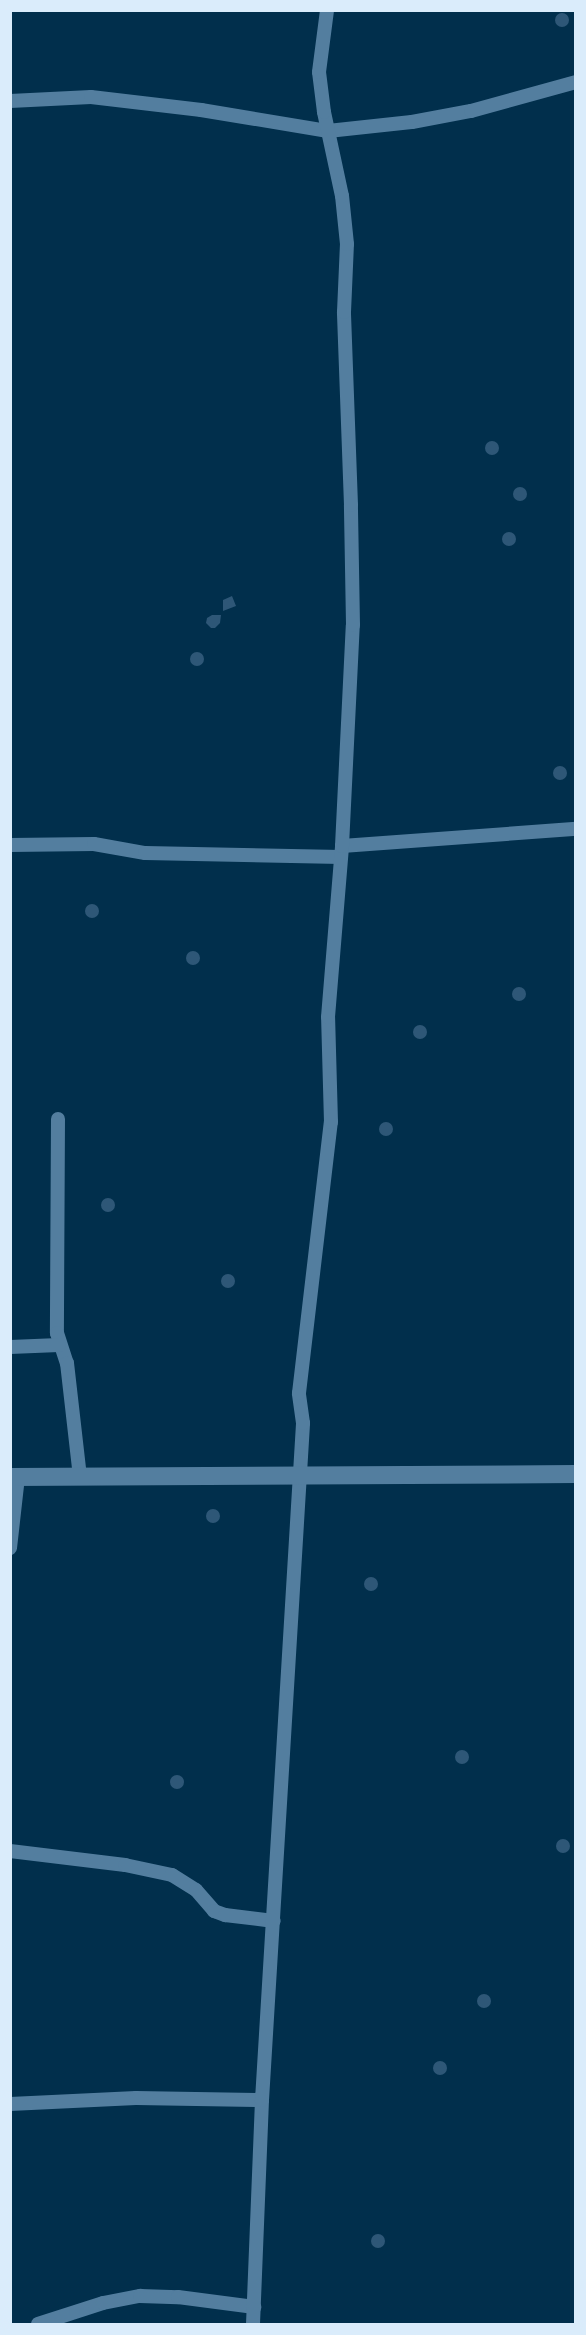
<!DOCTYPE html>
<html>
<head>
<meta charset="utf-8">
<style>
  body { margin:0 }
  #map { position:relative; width:586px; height:2335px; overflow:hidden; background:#012f4c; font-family:"Work Sans",sans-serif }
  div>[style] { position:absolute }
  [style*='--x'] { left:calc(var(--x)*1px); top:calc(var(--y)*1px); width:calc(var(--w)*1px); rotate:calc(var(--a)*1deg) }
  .building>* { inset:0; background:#2e5777 }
  .round { border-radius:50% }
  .street>* { height:14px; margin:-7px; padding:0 7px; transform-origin:7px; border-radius:7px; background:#537e9f }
  .secondary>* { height:18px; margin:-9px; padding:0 9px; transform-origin:9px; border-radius:9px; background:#537e9f }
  span { translate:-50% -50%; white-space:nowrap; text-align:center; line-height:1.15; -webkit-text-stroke:6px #012f4c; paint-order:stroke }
  .frame { position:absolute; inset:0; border:12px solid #daecfb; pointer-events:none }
</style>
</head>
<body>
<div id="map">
  <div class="building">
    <div class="round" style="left:555px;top:13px;width:14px;height:14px"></div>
    <div class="round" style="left:485px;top:441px;width:14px;height:14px"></div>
    <div class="round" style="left:513px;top:487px;width:14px;height:14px"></div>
    <div class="round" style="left:502px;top:532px;width:14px;height:14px"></div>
    <div style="clip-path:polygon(232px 596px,236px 606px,223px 611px,223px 600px)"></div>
    <div style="clip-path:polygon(212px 615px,221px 615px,220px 623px,215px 628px,211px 628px,206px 623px,207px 618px)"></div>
    <div class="round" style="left:190px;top:652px;width:14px;height:14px"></div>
    <div class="round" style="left:553px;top:766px;width:14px;height:14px"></div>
    <div class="round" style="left:85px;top:904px;width:14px;height:14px"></div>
    <div class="round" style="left:186px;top:951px;width:14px;height:14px"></div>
    <div class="round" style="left:512px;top:987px;width:14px;height:14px"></div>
    <div class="round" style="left:413px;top:1025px;width:14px;height:14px"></div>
    <div class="round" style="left:379px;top:1122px;width:14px;height:14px"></div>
    <div class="round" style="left:101px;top:1198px;width:14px;height:14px"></div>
    <div class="round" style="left:221px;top:1274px;width:14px;height:14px"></div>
    <div class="round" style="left:206px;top:1509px;width:14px;height:14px"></div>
    <div class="round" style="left:364px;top:1577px;width:14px;height:14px"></div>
    <div class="round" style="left:455px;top:1750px;width:14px;height:14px"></div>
    <div class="round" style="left:170px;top:1775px;width:14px;height:14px"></div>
    <div class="round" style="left:556px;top:1839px;width:14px;height:14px"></div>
    <div class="round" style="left:477px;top:1994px;width:14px;height:14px"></div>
    <div class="round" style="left:433px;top:2061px;width:14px;height:14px"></div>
    <div class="round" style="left:371px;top:2234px;width:14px;height:14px"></div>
  </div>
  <div class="street">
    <div style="--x:10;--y:101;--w:81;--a:-2.8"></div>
    <div style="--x:91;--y:97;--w:111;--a:6.7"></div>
    <div style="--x:201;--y:110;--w:129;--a:9.4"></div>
    <div style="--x:328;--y:131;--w:84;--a:-6.1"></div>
    <div style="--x:412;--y:122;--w:60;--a:-10.6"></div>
    <div style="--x:471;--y:111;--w:109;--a:-15.4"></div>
    <div style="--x:10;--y:845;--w:84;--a:-0.7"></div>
    <div style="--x:94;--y:844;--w:52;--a:10"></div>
    <div style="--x:145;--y:853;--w:196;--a:1.2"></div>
    <div style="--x:342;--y:846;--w:235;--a:-4.2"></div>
    <div style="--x:58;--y:1119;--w:214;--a:90.3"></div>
    <div style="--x:57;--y:1333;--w:32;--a:72"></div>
    <div style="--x:67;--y:1363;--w:115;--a:83.5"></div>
    <div style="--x:10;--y:1347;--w:49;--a:-2.3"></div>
    <div style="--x:10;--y:1548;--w:71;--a:-83.6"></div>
    <div style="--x:10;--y:1851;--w:116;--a:6.9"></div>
    <div style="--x:125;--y:1865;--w:48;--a:12"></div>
    <div style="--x:172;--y:1875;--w:28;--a:32"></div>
    <div style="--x:196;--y:1890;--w:28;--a:49"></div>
    <div style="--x:214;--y:1911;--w:12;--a:20"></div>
    <div style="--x:225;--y:1915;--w:49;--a:7"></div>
    <div style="--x:10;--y:2104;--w:126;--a:-2.7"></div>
    <div style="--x:136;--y:2098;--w:126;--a:0.9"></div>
    <div style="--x:38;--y:2324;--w:68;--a:-17.9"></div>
    <div style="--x:103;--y:2303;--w:38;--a:-11"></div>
    <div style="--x:140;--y:2296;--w:38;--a:2"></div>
    <div style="--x:178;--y:2297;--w:77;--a:7.5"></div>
    <div style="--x:253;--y:2324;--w:224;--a:-87.7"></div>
    <div style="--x:262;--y:2100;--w:678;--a:-86.53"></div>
    <div style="--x:303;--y:1423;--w:30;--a:-98"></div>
    <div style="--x:299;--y:1393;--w:273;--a:-83.3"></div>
    <div style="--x:331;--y:1122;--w:105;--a:-91.6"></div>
    <div style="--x:328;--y:1017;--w:172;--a:-85.3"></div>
    <div style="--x:342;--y:846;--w:221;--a:-87.2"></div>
    <div style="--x:353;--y:625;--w:120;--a:-91"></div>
    <div style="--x:351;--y:505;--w:193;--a:-92.1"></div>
    <div style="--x:344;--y:312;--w:68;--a:-87.5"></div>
    <div style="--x:347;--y:244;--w:48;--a:-95.9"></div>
    <div style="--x:342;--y:196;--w:86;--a:-102.1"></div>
    <div style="--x:324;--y:112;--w:40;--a:-97.1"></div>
    <div style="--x:319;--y:72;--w:63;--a:-82.6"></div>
  </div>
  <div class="secondary">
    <div style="--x:10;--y:1477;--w:566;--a:-0.3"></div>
  </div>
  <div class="frame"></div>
</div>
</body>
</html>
